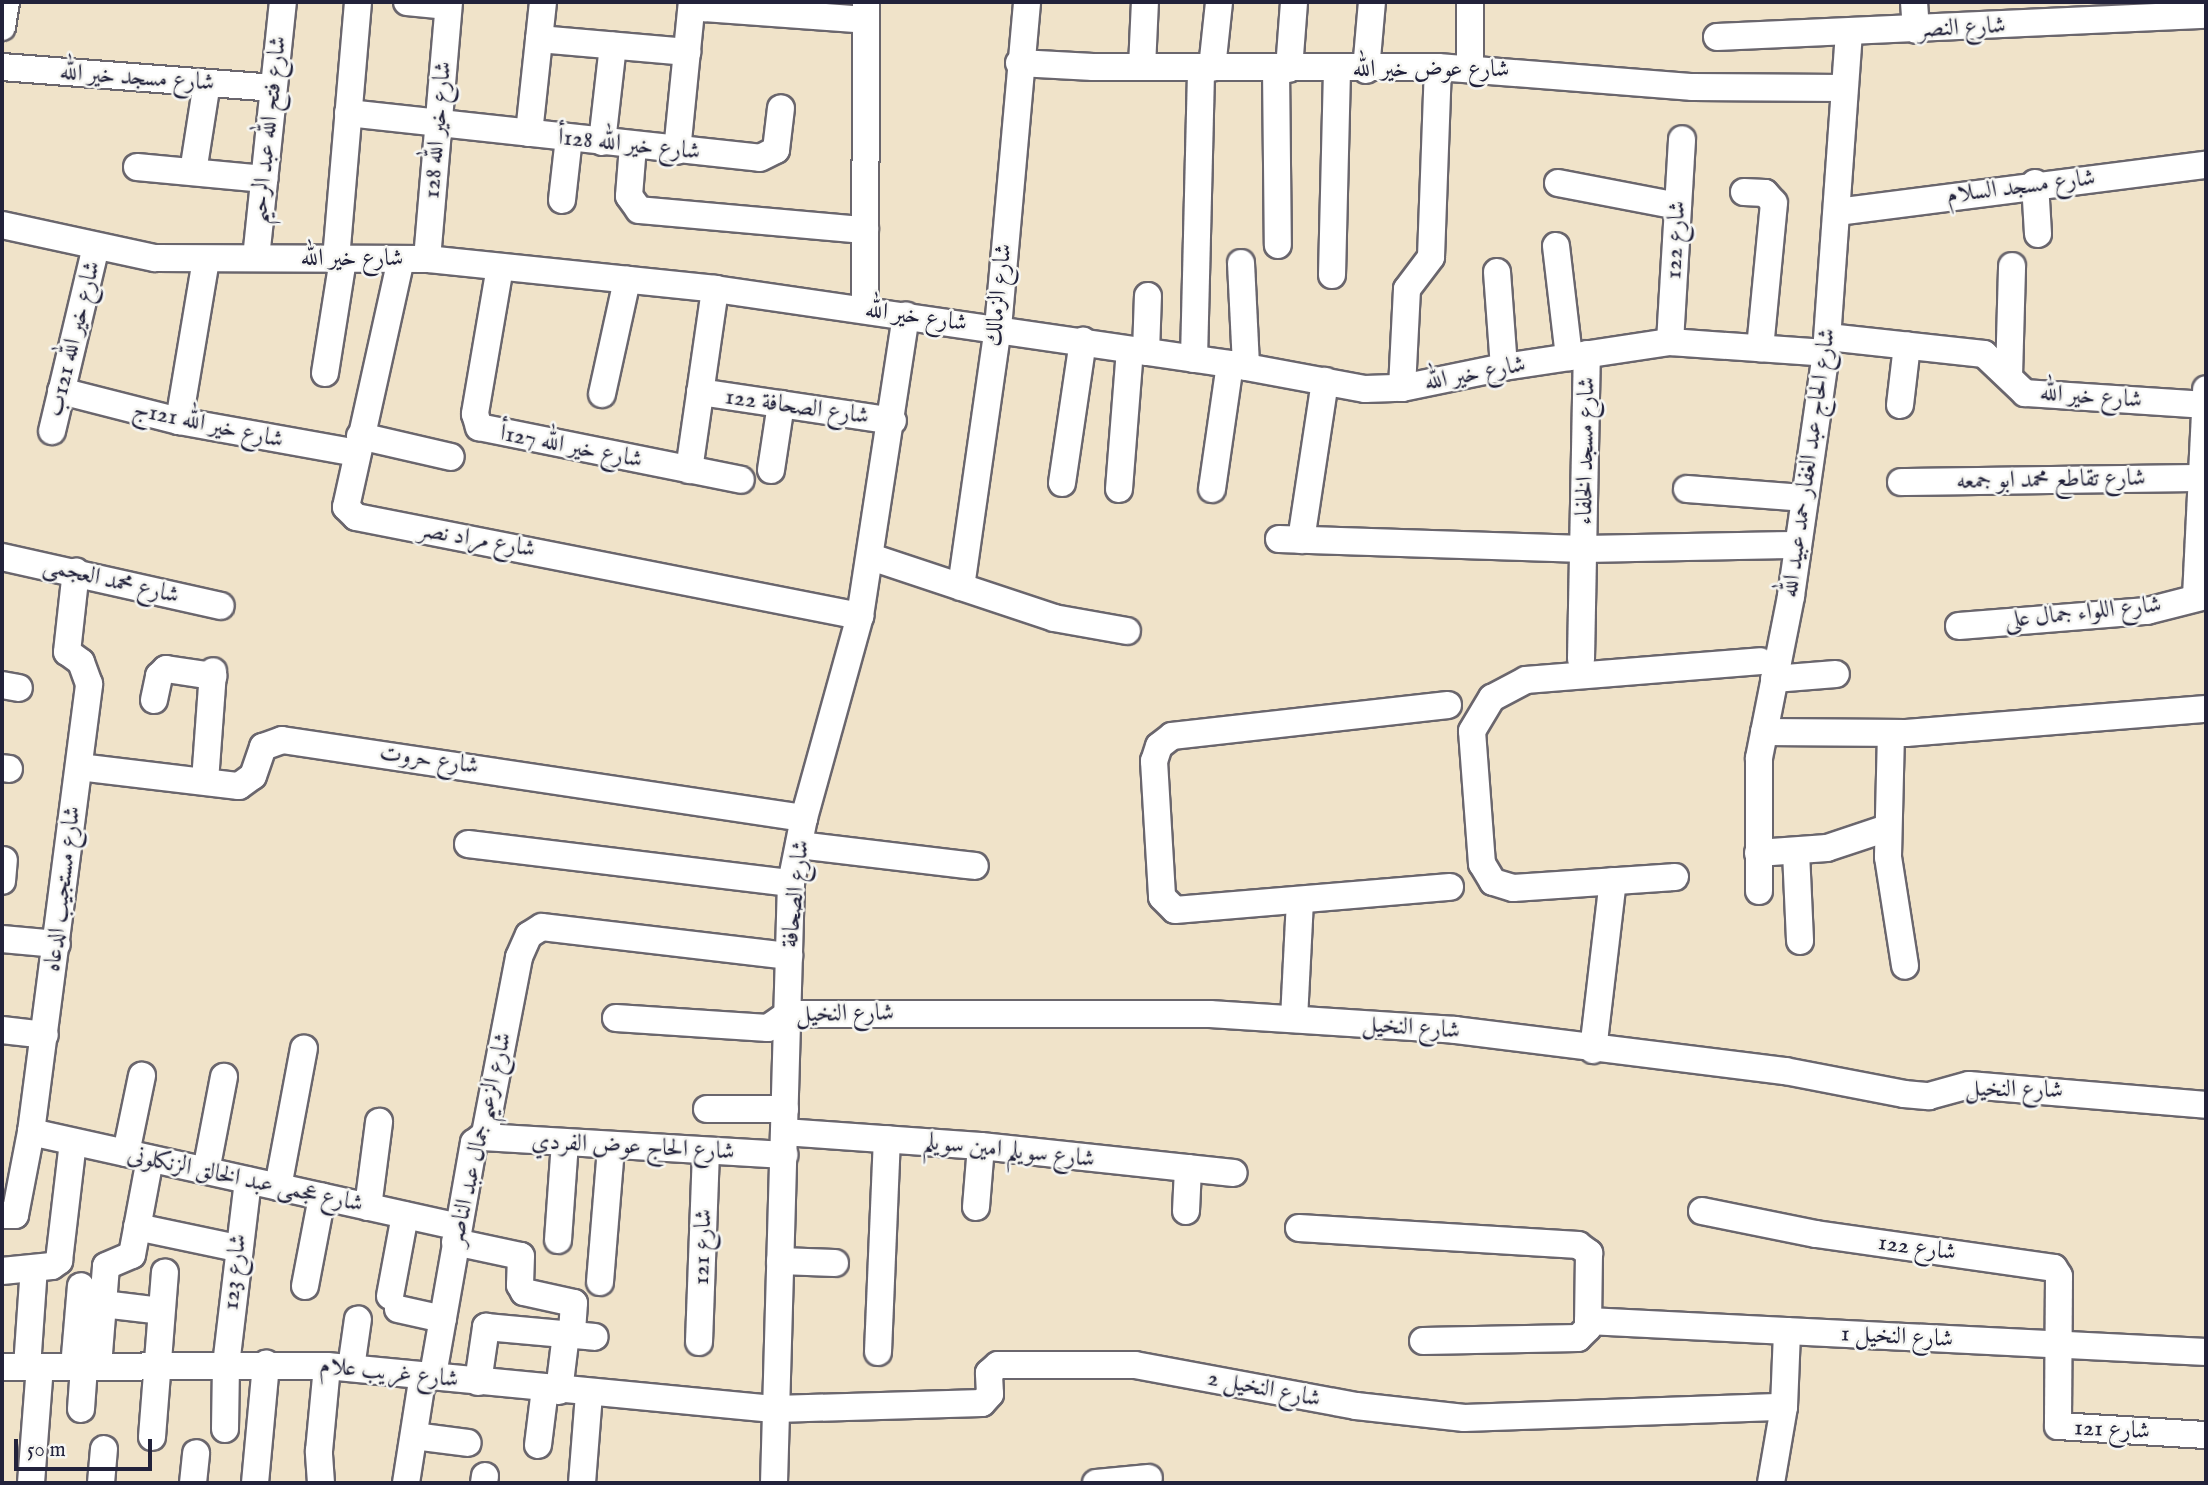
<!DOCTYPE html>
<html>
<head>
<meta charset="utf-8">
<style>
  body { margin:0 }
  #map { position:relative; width:2208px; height:1485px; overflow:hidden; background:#f0e3c9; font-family:"IM FELL English",Amiri,serif }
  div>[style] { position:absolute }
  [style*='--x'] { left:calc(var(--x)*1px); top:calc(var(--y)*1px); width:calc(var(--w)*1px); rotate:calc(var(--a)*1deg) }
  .roads { filter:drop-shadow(2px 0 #6a666d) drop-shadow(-2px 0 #6a666d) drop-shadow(0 2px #6a666d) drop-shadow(0 -2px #6a666d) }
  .minor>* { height:26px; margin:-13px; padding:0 13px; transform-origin:13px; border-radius:13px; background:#fff }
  span { translate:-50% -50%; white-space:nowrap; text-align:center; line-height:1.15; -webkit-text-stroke:5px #f6f6f2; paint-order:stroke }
  .street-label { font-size:24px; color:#22223b }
  .frame { position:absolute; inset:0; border:4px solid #22223b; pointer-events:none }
  .scale { position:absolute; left:14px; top:1439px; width:138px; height:32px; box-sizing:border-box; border:4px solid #22223b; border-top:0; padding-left:9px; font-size:21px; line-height:24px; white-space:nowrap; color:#22223b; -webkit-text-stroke:5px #f6f6f2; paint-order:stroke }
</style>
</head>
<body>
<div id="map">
  <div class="roads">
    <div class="minor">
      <div style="--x:407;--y:2;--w:41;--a:5.6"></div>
      <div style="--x:693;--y:2;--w:13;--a:29"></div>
      <div style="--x:704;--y:8;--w:162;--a:4.2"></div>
      <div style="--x:1470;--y:2;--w:66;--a:90"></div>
      <div style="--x:1914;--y:2;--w:28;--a:86"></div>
      <div style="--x:2;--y:27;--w:25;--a:-81"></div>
      <div style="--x:1717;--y:37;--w:489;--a:-2.6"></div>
      <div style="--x:539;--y:39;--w:149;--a:5"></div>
      <div style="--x:1019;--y:63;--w:74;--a:3.1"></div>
      <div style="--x:1093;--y:67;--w:345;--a:0"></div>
      <div style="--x:1438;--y:67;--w:256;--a:4.5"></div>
      <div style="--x:1693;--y:87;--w:149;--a:0.4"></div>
      <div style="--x:2;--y:67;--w:272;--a:4.4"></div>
      <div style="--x:1142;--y:67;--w:65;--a:-87.4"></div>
      <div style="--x:1212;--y:68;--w:66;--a:-83.9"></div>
      <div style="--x:1276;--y:68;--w:177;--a:89.4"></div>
      <div style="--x:1289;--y:69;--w:67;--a:-85.7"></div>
      <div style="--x:1366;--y:70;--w:68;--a:-85"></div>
      <div style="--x:348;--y:113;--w:414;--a:6.2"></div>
      <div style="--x:760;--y:158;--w:18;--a:-27"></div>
      <div style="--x:776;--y:150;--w:42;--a:-83.2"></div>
      <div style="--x:529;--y:133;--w:132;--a:-83.9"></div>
      <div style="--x:602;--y:142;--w:97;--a:-83.5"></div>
      <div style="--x:633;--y:146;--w:50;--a:94.6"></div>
      <div style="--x:629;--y:196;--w:17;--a:54"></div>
      <div style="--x:639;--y:210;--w:227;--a:5.1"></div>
      <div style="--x:677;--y:151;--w:150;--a:-84.3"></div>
      <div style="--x:137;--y:167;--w:128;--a:5.4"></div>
      <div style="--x:193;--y:172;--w:90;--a:-81.1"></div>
      <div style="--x:1558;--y:183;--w:122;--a:10.9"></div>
      <div style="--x:2035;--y:183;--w:51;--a:86.6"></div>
      <div style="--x:1744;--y:192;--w:21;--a:3"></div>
      <div style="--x:1765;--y:193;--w:13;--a:48"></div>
      <div style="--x:1774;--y:203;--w:146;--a:95.5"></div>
      <div style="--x:562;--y:200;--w:62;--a:-83.6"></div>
      <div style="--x:1837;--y:212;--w:372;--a:-7.3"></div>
      <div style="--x:2;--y:225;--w:157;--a:12.2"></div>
      <div style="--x:155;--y:258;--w:272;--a:0.2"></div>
      <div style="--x:427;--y:259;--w:290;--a:5.9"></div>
      <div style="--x:715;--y:289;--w:520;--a:8.29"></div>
      <div style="--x:1230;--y:364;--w:137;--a:10.5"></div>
      <div style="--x:1365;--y:389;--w:37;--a:-2"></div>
      <div style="--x:1402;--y:388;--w:104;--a:-11.6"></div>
      <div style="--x:1504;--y:367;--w:168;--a:-8.6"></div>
      <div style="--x:1670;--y:342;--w:156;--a:4"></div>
      <div style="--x:1556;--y:246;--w:112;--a:83.3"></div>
      <div style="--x:256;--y:258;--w:257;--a:-84"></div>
      <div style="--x:336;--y:259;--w:258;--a:-85.1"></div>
      <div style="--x:401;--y:259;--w:254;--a:102.5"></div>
      <div style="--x:346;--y:507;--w:14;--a:45"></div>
      <div style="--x:356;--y:517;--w:514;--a:11.11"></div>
      <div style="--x:427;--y:259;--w:258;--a:-85.1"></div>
      <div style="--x:1241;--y:263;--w:104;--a:87.2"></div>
      <div style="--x:500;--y:267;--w:149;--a:99.7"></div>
      <div style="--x:475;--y:414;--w:14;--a:73"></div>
      <div style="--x:479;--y:427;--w:267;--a:11.4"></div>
      <div style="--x:1497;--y:272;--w:95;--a:85.8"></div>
      <div style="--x:1332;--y:275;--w:206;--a:-88.6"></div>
      <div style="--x:865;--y:309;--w:307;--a:-89.8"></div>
      <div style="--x:1828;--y:337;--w:157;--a:6.2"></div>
      <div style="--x:1984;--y:354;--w:57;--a:43.6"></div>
      <div style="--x:2025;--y:393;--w:180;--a:3.8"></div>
      <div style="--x:1670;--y:342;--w:203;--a:-86.6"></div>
      <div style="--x:1146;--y:352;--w:56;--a:-88"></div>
      <div style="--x:1194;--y:359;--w:292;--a:-88.6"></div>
      <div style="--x:325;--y:373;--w:115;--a:-81"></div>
      <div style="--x:2009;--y:376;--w:110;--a:-88.4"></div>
      <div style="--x:1402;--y:388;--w:99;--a:-87.1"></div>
      <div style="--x:1407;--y:289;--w:40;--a:-53"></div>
      <div style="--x:1431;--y:257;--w:190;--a:-87.9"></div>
      <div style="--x:61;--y:391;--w:122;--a:14.3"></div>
      <div style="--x:179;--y:421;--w:180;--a:10.2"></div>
      <div style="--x:700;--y:392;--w:195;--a:8.5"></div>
      <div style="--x:602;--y:394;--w:117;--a:-77.6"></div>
      <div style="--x:1900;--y:405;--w:60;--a:-83.3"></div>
      <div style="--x:179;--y:421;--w:163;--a:-80.5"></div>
      <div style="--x:52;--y:431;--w:189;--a:-76.6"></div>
      <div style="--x:360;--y:436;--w:93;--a:13"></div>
      <div style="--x:689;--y:470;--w:183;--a:-81.8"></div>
      <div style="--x:771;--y:470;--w:67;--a:-81.4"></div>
      <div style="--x:1901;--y:482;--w:300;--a:-0.8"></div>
      <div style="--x:1062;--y:483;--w:144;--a:-81.6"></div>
      <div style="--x:1119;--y:489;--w:139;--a:-85.5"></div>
      <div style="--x:1212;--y:489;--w:126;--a:-81.8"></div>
      <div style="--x:1687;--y:489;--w:116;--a:4.4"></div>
      <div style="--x:1279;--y:539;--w:305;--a:1.9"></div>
      <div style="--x:1584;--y:549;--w:213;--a:-1.1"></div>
      <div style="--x:1301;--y:540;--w:161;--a:-81.4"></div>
      <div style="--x:2;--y:557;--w:224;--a:12.6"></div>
      <div style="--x:871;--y:557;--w:193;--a:18.4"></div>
      <div style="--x:1054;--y:618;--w:74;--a:10.1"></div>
      <div style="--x:961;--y:587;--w:262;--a:-81.9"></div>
      <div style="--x:998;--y:328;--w:327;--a:-84.9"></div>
      <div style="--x:2196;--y:597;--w:208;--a:-87.2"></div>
      <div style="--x:1959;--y:626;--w:189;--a:-4.6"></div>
      <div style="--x:2147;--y:611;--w:61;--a:-14.3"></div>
      <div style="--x:1581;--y:659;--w:305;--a:-88.9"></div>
      <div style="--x:1774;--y:679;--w:62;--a:-4.6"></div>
      <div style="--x:2;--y:685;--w:17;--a:10"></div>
      <div style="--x:154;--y:700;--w:25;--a:-78"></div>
      <div style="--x:159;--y:676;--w:10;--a:-45"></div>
      <div style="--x:166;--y:669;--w:48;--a:8.5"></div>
      <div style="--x:1448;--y:705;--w:278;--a:173.6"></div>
      <div style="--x:1172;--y:736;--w:16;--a:142"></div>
      <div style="--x:1159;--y:746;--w:16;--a:108"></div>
      <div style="--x:1154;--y:761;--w:136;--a:86.6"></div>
      <div style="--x:1162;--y:897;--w:18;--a:45"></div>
      <div style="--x:1175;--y:910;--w:276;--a:-4.8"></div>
      <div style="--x:1764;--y:732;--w:142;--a:0.4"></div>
      <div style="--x:1906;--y:733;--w:301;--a:-4.6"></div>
      <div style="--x:1891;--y:733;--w:124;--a:91.4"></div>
      <div style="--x:1888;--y:857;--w:110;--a:81.1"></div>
      <div style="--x:79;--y:767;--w:161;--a:6.8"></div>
      <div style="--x:239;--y:786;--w:17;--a:-36"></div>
      <div style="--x:253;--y:776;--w:31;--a:-71"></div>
      <div style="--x:263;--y:747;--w:20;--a:-20"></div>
      <div style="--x:282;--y:740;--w:528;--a:8.5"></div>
      <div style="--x:2;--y:768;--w:7;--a:8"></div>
      <div style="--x:205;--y:781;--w:110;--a:-85.8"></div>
      <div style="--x:468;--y:844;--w:325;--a:6.9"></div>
      <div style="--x:799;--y:845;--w:177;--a:6.8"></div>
      <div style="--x:1796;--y:852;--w:89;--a:87.4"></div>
      <div style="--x:1758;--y:853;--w:69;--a:-4.1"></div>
      <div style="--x:1827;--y:848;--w:63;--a:-18.4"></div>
      <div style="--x:1675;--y:877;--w:162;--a:176.1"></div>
      <div style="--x:1513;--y:888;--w:21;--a:-163"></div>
      <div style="--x:1493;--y:882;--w:21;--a:-121"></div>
      <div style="--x:1482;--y:864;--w:133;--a:-94.3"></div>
      <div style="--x:1472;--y:731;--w:39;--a:-59"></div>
      <div style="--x:1492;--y:698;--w:38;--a:-28"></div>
      <div style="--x:1526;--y:680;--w:235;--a:-4.6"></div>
      <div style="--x:2;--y:881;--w:21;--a:-85"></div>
      <div style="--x:1759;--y:891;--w:133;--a:-90"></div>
      <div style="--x:1759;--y:758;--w:165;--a:-78.8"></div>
      <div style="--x:1791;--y:596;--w:246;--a:-81.8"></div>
      <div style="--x:1826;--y:353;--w:320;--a:-85.9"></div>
      <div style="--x:2;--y:939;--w:55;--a:5.2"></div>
      <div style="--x:616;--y:1018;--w:152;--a:3.8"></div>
      <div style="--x:768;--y:1028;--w:24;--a:-35"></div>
      <div style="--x:788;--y:1014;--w:422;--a:0"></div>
      <div style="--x:1210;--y:1014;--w:246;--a:3.7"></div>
      <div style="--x:1455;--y:1030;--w:333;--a:7.1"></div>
      <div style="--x:1785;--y:1071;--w:121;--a:10.9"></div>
      <div style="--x:1904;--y:1094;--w:25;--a:5"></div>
      <div style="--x:1929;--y:1096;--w:41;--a:-15.4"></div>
      <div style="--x:1969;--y:1085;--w:238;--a:4.8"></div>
      <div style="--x:1294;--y:1019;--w:119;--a:-87.1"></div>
      <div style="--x:2;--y:1030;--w:43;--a:6.6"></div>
      <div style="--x:1593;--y:1050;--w:170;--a:-83.3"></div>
      <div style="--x:707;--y:1109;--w:78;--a:0"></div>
      <div style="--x:31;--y:1132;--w:437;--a:12.5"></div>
      <div style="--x:784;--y:1132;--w:197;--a:4.1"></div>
      <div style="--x:981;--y:1146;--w:254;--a:6.1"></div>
      <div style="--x:483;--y:1137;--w:302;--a:3.4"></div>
      <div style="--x:126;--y:1153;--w:79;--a:-78.3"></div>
      <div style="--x:206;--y:1171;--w:96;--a:-79.2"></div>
      <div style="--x:278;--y:1187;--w:141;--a:-79.4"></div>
      <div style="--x:368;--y:1207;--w:86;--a:-82.6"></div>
      <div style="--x:976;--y:1207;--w:61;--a:-85.3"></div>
      <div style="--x:1186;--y:1211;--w:43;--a:-87.3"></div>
      <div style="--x:1702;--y:1211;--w:116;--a:11.4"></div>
      <div style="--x:1816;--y:1234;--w:240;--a:8.1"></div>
      <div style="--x:2054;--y:1268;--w:9;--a:58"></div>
      <div style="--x:2059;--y:1276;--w:150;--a:90.4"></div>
      <div style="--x:2058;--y:1426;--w:148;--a:3.5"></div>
      <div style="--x:2;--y:1215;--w:13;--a:0"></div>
      <div style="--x:15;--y:1215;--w:85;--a:-79.1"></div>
      <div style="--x:31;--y:1132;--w:452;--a:-82.6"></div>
      <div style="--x:89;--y:684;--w:23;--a:-110"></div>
      <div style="--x:81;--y:662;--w:17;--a:-144"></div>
      <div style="--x:67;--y:652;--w:81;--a:-83.7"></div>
      <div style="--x:137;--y:1227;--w:102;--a:11.9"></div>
      <div style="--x:1299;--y:1228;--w:280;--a:3.5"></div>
      <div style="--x:1578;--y:1245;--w:14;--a:36"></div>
      <div style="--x:1589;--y:1253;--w:75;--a:90.8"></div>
      <div style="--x:1588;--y:1328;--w:14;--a:135"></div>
      <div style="--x:1578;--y:1338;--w:155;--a:178.9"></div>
      <div style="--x:558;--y:1240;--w:97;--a:-85.9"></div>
      <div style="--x:455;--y:1242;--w:67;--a:12"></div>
      <div style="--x:521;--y:1256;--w:29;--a:92"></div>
      <div style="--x:520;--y:1285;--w:8;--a:60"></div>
      <div style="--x:524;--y:1292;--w:51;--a:12.4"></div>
      <div style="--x:574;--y:1303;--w:31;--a:94"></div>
      <div style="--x:780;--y:1261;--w:55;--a:2.1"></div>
      <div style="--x:2;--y:1271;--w:50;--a:-5.7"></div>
      <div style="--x:52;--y:1266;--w:9;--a:-36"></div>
      <div style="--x:59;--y:1261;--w:120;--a:-83.3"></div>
      <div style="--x:600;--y:1282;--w:135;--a:-85.3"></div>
      <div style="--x:305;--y:1286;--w:91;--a:-79.2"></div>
      <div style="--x:390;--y:1296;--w:82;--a:-79.5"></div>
      <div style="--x:103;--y:1304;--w:58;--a:6.9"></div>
      <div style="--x:398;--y:1309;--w:46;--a:12.5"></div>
      <div style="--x:1588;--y:1321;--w:619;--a:2.87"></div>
      <div style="--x:699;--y:1342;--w:190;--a:-87.9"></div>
      <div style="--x:878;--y:1352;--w:213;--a:-87.6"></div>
      <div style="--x:98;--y:1366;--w:100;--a:-85.4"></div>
      <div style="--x:106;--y:1266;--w:28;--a:-23"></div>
      <div style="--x:132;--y:1255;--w:98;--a:-79.4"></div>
      <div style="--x:2;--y:1367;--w:325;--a:-0.2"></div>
      <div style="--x:327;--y:1366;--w:451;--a:5.5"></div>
      <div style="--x:776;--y:1409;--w:206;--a:-1.7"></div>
      <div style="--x:982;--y:1403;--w:12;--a:-48"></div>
      <div style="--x:990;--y:1394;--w:21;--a:-93"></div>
      <div style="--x:989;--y:1373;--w:12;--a:-42"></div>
      <div style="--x:998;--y:1365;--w:137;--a:0"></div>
      <div style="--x:1135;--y:1365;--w:225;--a:10.5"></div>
      <div style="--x:1356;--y:1406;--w:109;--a:6.3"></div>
      <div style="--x:1464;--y:1418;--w:320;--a:-2"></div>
      <div style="--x:27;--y:1367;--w:99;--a:-86"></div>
      <div style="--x:74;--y:1367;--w:81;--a:-85.1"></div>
      <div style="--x:351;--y:1368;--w:49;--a:-81.9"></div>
      <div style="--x:478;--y:1382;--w:56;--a:-81.7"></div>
      <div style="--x:486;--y:1327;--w:109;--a:5.2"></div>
      <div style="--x:559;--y:1391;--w:57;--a:-83"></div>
      <div style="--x:81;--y:1409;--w:42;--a:-85.9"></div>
      <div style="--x:225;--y:1429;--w:64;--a:-89.1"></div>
      <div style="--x:226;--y:1365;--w:186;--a:-83.2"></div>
      <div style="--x:414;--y:1436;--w:54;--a:7.4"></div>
      <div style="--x:152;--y:1437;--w:165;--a:-85.5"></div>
      <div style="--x:538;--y:1445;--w:56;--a:-82.9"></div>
      <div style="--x:31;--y:1483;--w:116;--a:-85.6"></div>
      <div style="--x:101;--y:1483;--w:34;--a:-85"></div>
      <div style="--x:193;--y:1483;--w:30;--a:-84"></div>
      <div style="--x:255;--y:1483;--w:120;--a:-84.7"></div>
      <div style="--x:321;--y:1483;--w:32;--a:-94"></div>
      <div style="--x:319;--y:1451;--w:85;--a:-84.6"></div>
      <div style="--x:406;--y:1483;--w:97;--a:-81.1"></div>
      <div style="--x:421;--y:1387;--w:22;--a:-54"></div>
      <div style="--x:434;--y:1369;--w:230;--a:-80"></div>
      <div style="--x:474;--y:1143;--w:14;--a:-39"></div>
      <div style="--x:485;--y:1134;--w:180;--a:-79.1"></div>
      <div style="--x:519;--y:957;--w:24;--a:-66"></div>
      <div style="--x:529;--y:935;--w:15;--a:-32"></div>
      <div style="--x:542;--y:927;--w:249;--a:6.7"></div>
      <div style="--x:484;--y:1483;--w:7;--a:-82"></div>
      <div style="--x:582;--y:1483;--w:89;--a:-85.5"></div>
      <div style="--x:774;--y:1483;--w:600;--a:-88.38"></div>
      <div style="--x:791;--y:883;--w:66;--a:-78.7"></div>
      <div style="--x:804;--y:818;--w:210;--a:-74.5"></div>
      <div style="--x:860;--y:616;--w:304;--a:-81.3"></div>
      <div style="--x:1096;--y:1483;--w:53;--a:-5.4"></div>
      <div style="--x:1771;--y:1483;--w:77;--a:-80.3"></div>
      <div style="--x:1784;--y:1407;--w:76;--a:-87.7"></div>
    </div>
  </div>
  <div class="street-label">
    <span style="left:1962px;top:28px;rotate:-3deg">شارع النصر</span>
    <span style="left:1431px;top:70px">شارع عوض خير الله</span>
    <span style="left:137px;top:78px;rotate:4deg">شارع مسجد خير الله</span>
    <span style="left:269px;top:130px;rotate:-84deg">شارع فتح الله عبد الرحيم</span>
    <span style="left:438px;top:130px;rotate:-85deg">شارع خير الله 128</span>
    <span style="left:629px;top:145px;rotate:6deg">شارع خير الله 128أ</span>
    <span style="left:2021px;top:187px;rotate:-7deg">شارع مسجد السلام</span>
    <span style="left:1676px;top:240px;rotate:-87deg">شارع 122</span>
    <span style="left:352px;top:259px">شارع خير الله</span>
    <span style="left:999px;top:295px;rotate:-84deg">شارع الزمالك</span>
    <span style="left:916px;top:317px;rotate:8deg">شارع خير الله</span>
    <span style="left:74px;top:339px;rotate:-76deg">شارع خير الله 121ب</span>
    <span style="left:1475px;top:374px;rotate:-11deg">شارع خير الله</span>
    <span style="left:2091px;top:397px;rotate:4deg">شارع خير الله</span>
    <span style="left:797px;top:407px;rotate:8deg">شارع الصحافة 122</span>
    <span style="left:208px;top:425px;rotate:12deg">شارع خير الله 121ج</span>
    <span style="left:571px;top:447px;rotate:11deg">شارع خير الله 127أ</span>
    <span style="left:1586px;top:451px;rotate:-89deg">شارع مسجد الخلفاء</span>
    <span style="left:1809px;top:463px;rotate:-82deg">شارع الحاج عبد الغفار حمد عبيد الله</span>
    <span style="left:2051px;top:480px;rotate:-1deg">شارع تقاطع محمد ابو جمعه</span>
    <span style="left:477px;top:540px;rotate:10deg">شارع مراد نصر</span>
    <span style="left:111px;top:581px;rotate:13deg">شارع محمد العجمى</span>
    <span style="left:2083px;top:613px;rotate:-6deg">شارع اللواء جمال على</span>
    <span style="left:429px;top:760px;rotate:8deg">شارع حروت</span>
    <span style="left:63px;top:889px;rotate:-83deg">شارع مستجيب الدعاه</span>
    <span style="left:796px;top:894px;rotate:-84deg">شارع الصحافة</span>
    <span style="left:845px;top:1014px;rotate:-1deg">شارع النخيل</span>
    <span style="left:1411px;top:1028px;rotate:4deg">شارع النخيل</span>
    <span style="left:2014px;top:1090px;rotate:1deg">شارع النخيل</span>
    <span style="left:480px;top:1139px;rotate:-77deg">شارع الزعيم جمال عبد الناصر</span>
    <span style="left:633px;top:1147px;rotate:3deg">شارع الحاج عوض الفردي</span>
    <span style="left:1009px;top:1151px;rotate:6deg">شارع سويلم امين سويلم</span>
    <span style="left:245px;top:1180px;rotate:12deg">شارع عجمى عبد الخالق الزنكلونى</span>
    <span style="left:703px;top:1247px;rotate:-88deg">شارع 121</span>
    <span style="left:1917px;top:1248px;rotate:8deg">شارع 122</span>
    <span style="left:235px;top:1272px;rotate:-84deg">شارع 123</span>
    <span style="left:1897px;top:1337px;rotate:3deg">شارع النخيل 1</span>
    <span style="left:389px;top:1373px;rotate:6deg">شارع غريب علام</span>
    <span style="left:1264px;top:1389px;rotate:11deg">شارع النخيل 2</span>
    <span style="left:2112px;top:1430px;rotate:3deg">شارع 121</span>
  </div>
  <div class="frame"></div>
  <div class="scale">50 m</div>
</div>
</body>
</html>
